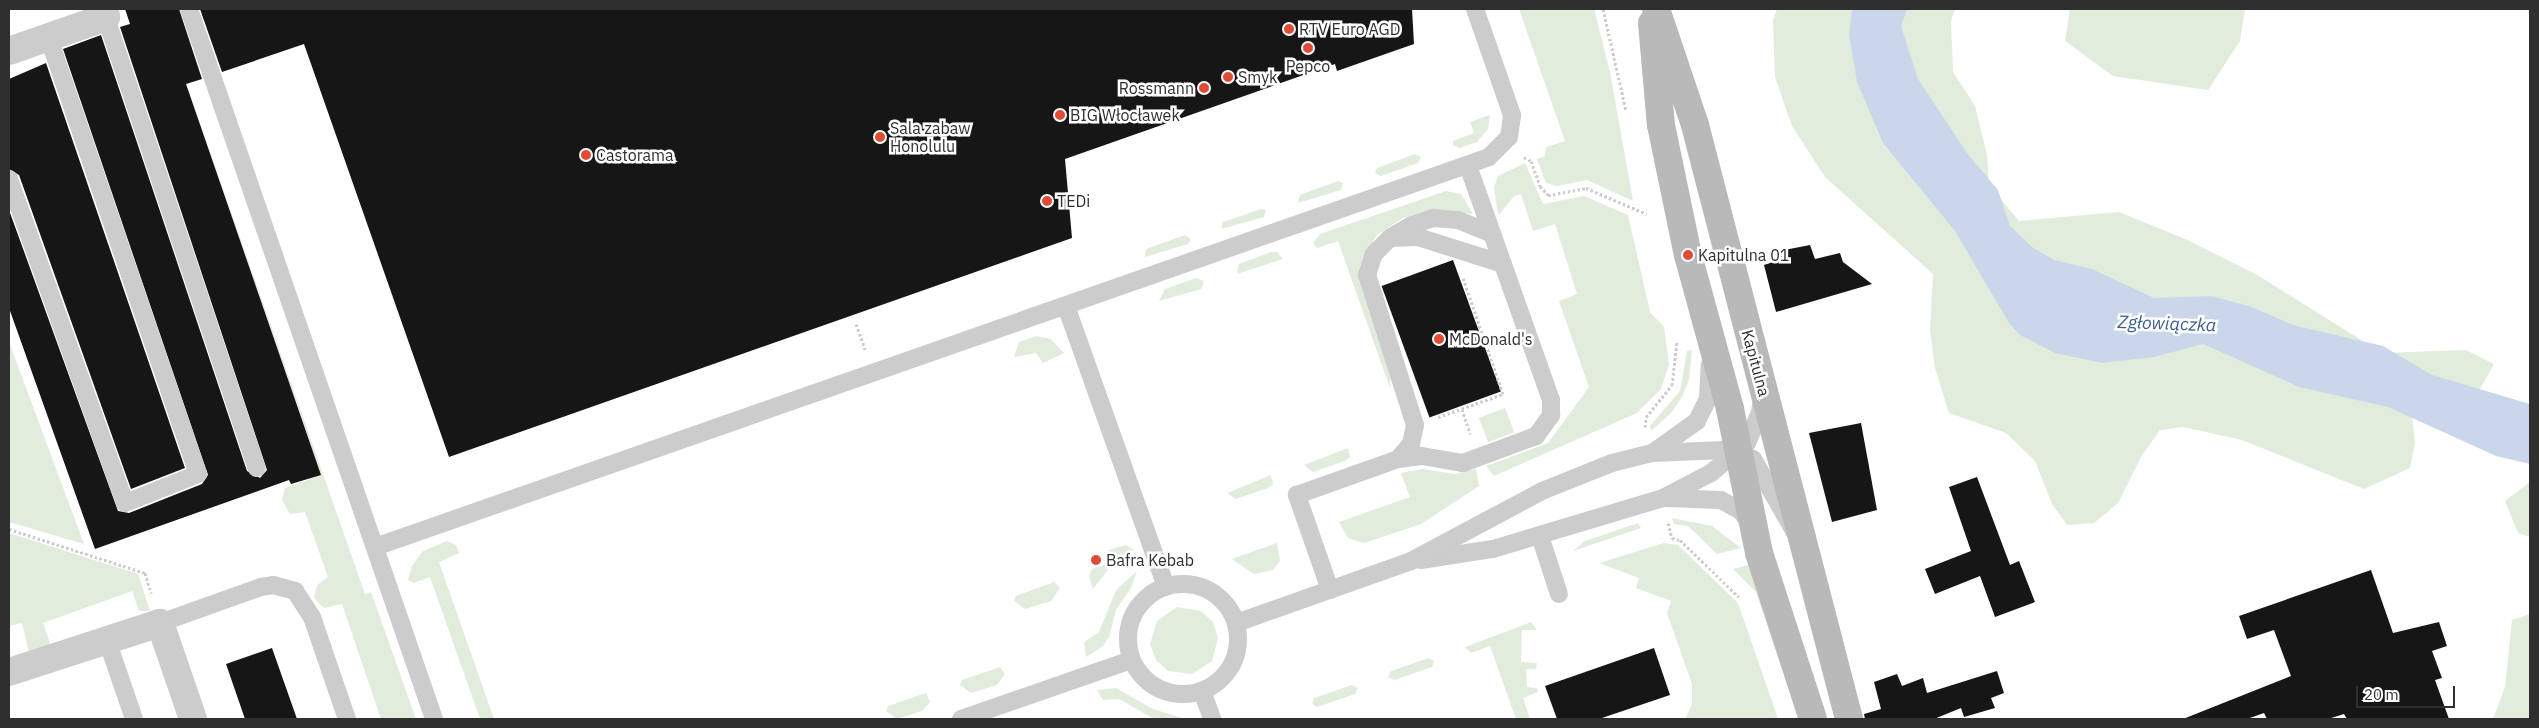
<!DOCTYPE html>
<html>
<head>
<meta charset="utf-8">
<style>
  body { margin:0 }
  #map { position:relative; width:2539px; height:728px; overflow:hidden; background:#fff; font-family:"IBM Plex Sans",sans-serif }
  div>[style] { position:absolute }
  [style*='--x'] { left:calc(var(--x)*1px); top:calc(var(--y)*1px); width:calc(var(--w)*1px); rotate:calc(var(--a)*1deg) }
  .green>* { inset:0; background:#e2ecdd; transform-origin:0 0 }
  .water>* { inset:0; background:#cad7eb }
  .building>* { inset:0; background:#161616; transform-origin:0 0 }
  .path>* { height:3px; margin-top:-1.5px; transform-origin:0; background:repeating-linear-gradient(90deg,#ccc 0 2.5px,transparent 0 5px) }
  .lane>* { height:18px; margin:-9px; padding:0 9px; transform-origin:9px; border-radius:9px; background:#ccc }
  .lane>.ring { margin:-9px; padding:0; box-sizing:content-box; background:none; border:18px solid #ccc; border-radius:50% }
  .street>* { height:28px; margin:-14px; padding:0 14px; transform-origin:14px; border-radius:14px; background:#ccc }
  .secondary>* { height:28px; margin:-14px; padding:0 14px; transform-origin:14px; border-radius:14px; background:#b9b9b9 }
  .dots>* { width:14px; height:14px; translate:-50% -50%; box-sizing:border-box; border:2px solid #fff; border-radius:50% }
  span { translate:-50% -50%; white-space:nowrap; text-align:center; line-height:1.15; -webkit-text-stroke:5px #fff; paint-order:stroke }
  .poi-label { font-size:16px; color:#2f2f2f }
  .left { translate:0 -50%; text-align:left }
  .right { translate:-100% -50%; text-align:right }
  .street-label { font-size:16px; color:#2f2f2f }
  .water-label { font-size:18px; color:#3f608f; font-style:italic }
  .frame { position:absolute; inset:0; border:10px solid #2f2f2f; pointer-events:none }
  .scale { position:absolute; left:2356px; top:686px; width:99px; height:22px; box-sizing:border-box; border:2px solid #2f2f2f; border-top:0; padding-left:6px; font-size:15px; line-height:18px; white-space:nowrap; color:#2f2f2f; -webkit-text-stroke:4px #fff; paint-order:stroke }
</style>
</head>
<body>
<div id="map">
  <div class="green">
    <div style="clip-path:polygon(158px 9px,160px 9px,365px 594px,371px 592px,416px 719px,381px 719px,342px 604px,324px 608px,314px 598px,317px 585px,328px 577px,305px 512px,290px 514px,282px 500px,285px 488px,316px 477px)"></div>
    <div style="clip-path:polygon(1519px 9px,1594px 9px,1610px 72px,1633px 201px,1587px 180px,1557px 186px,1546px 183px,1537px 159px,1545px 156px,1546px 147px,1565px 141px)"></div>
    <div style="clip-path:polygon(1777px 9px,1955px 9px,1951px 21px,1953px 72px,1975px 106px,1987px 155px,1989px 185px,2019px 221px,2119px 212px,2183px 238px,2259px 276px,2382px 353px,2466px 350px,2494px 364px,2473px 401px,2412px 416px,2415px 443px,2410px 468px,2364px 489px,2242px 440px,2183px 427px,2160px 430px,2141px 457px,2118px 503px,2094px 523px,2067px 525px,2052px 504px,2035px 461px,2006px 433px,1949px 413px,1935px 368px,1930px 330px,1933px 274px,1825px 177px,1792px 126px,1775px 77px,1773px 21px)"></div>
    <div style="clip-path:polygon(2070px 9px,2245px 9px,2240px 41px,2208px 90px,2113px 76px,2065px 41px)"></div>
    <div style="clip-path:polygon(1490px 115px,1488px 129px,1477px 142px,1460px 148px,1453px 145px,1453px 141px,1474px 133px,1470px 122px)"></div>
    <div style="clip-path:polygon(1415px 154px,1421px 157px,1418px 163px,1381px 176px,1375px 173px,1377px 168px)"></div>
    <div style="clip-path:polygon(1525px 163px,1543px 204px,1584px 196px,1628px 215px,1650px 312px,1664px 327px,1669px 365px,1661px 389px,1637px 413px,1494px 476px,1486px 466px,1548px 443px,1589px 387px,1559px 301px,1577px 294px,1555px 224px,1533px 231px,1521px 194px,1514px 196px,1499px 215px,1497px 209px,1494px 187px,1498px 176px)"></div>
    <div style="clip-path:polygon(1338px 181px,1343px 183px,1341px 190px,1298px 203px,1300px 195px)"></div>
    <div style="clip-path:polygon(1446px 191px,1461px 194px,1473px 214px,1430px 210px,1403px 218px,1377px 235px,1362px 260px,1360px 270px,1391px 369px,1390px 388px,1338px 241px,1317px 248px,1313px 243px,1320px 234px)"></div>
    <div style="clip-path:polygon(1261px 209px,1266px 210px,1264px 217px,1221px 229px,1223px 222px)"></div>
    <div style="clip-path:polygon(1185px 235px,1191px 239px,1188px 244px,1145px 257px,1146px 249px)"></div>
    <div style="clip-path:polygon(1271px 252px,1277px 252px,1283px 259px,1237px 274px,1239px 264px)"></div>
    <div style="clip-path:polygon(1196px 278px,1204px 281px,1201px 289px,1159px 301px,1165px 289px)"></div>
    <div style="clip-path:polygon(1036px 336px,1051px 339px,1064px 353px,1043px 363px,1036px 353px,1014px 357px,1019px 342px)"></div>
    <div style="clip-path:polygon(9px 342px,84px 544px,9px 522px)"></div>
    <div style="clip-path:polygon(1692px 350px,1689px 380px,1682px 397px,1671px 413px,1651px 431px,1650px 426px,1680px 391px,1687px 351px)"></div>
    <div style="left:1505px;top:408px;width:26px;height:28px;rotate:69deg"></div>
    <div style="clip-path:polygon(1348px 448px,1350px 457px,1345px 461px,1313px 472px,1304px 465px)"></div>
    <div style="clip-path:polygon(1423px 469px,1455px 474px,1476px 469px,1479px 486px,1421px 524px,1364px 543px,1348px 538px,1339px 522px,1410px 497px,1401px 473px)"></div>
    <div style="clip-path:polygon(1271px 475px,1273px 484px,1268px 488px,1236px 499px,1227px 493px)"></div>
    <div style="clip-path:polygon(2530px 482px,2530px 537px,2518px 533px,2505px 501px)"></div>
    <div style="clip-path:polygon(1672px 518px,1712px 526px,1741px 548px,1717px 554px,1688px 526px,1674px 524px)"></div>
    <div style="clip-path:polygon(1638px 523px,1641px 528px,1573px 551px,1585px 541px)"></div>
    <div style="clip-path:polygon(9px 533px,138px 574px,150px 611px,139px 611px,132px 591px,43px 623px,50px 643px,47px 649px,29px 653px,22px 623px,9px 626px)"></div>
    <div style="clip-path:polygon(447px 541px,456px 545px,459px 553px,439px 562px,494px 719px,480px 719px,430px 577px,414px 583px,408px 580px,412px 566px,423px 551px)"></div>
    <div style="clip-path:polygon(1277px 543px,1280px 561px,1273px 570px,1254px 574px,1232px 559px)"></div>
    <div style="clip-path:polygon(1664px 543px,1678px 545px,1738px 603px,1778px 719px,1685px 719px,1692px 704px,1692px 684px,1667px 613px,1671px 601px,1636px 588px,1639px 578px,1599px 563px)"></div>
    <div style="clip-path:polygon(1126px 545px,1134px 550px,1114px 562px,1093px 589px,1089px 576px,1092px 569px,1110px 563px,1109px 550px)"></div>
    <div style="clip-path:polygon(1752px 564px,1799px 719px,1756px 592px,1733px 569px)"></div>
    <div style="clip-path:polygon(1137px 571px,1131px 588px,1116px 610px,1109px 637px,1103px 646px,1086px 657px,1084px 642px,1099px 632px,1116px 590px)"></div>
    <div style="clip-path:polygon(1054px 582px,1060px 588px,1051px 601px,1025px 609px,1014px 601px,1016px 596px)"></div>
    <div style="clip-path:polygon(1177px 607px,1201px 611px,1213px 622px,1218px 638px,1212px 661px,1192px 674px,1168px 671px,1156px 660px,1150px 644px,1157px 621px)"></div>
    <div style="clip-path:polygon(2530px 614px,2530px 719px,2493px 719px,2505px 687px,2512px 620px)"></div>
    <div style="clip-path:polygon(1531px 622px,1537px 630px,1522px 630px,1521px 662px,1537px 663px,1536px 669px,1526px 669px,1527px 687px,1537px 688px,1538px 692px,1523px 698px,1530px 719px,1516px 719px,1490px 646px,1471px 653px,1465px 647px)"></div>
    <div style="clip-path:polygon(1429px 658px,1434px 661px,1432px 667px,1394px 680px,1388px 677px,1391px 671px)"></div>
    <div style="clip-path:polygon(1000px 667px,1005px 674px,997px 685px,971px 693px,960px 685px,962px 680px)"></div>
    <div style="clip-path:polygon(1352px 685px,1358px 688px,1355px 694px,1317px 707px,1312px 704px,1314px 698px)"></div>
    <div style="clip-path:polygon(1116px 688px,1153px 709px,1185px 719px,1154px 719px,1119px 699px,1103px 700px,1097px 690px)"></div>
    <div style="clip-path:polygon(926px 693px,930px 702px,922px 711px,897px 719px,886px 711px,888px 706px)"></div>
  </div>
  <div class="water">
    <div style="clip-path:polygon(1852px 9px,1907px 9px,1901px 26px,1918px 79px,1967px 153px,1998px 190px,2010px 226px,2032px 247px,2054px 260px,2092px 269px,2154px 298px,2211px 296px,2249px 306px,2293px 325px,2383px 346px,2432px 375px,2530px 404px,2530px 464px,2496px 456px,2388px 407px,2299px 387px,2203px 344px,2154px 357px,2102px 363px,2055px 353px,2020px 335px,2009px 323px,1955px 231px,1883px 143px,1857px 82px,1849px 35px)"></div>
  </div>
  <div class="building">
    <div style="clip-path:polygon(125px 9px,179px 9px,202px 79px,186px 84px,321px 475px,291px 484px,289px 480px,95px 549px,9px 308px,9px 210px,118px 511px,129px 513px,202px 484px,208px 475px,63px 49px,101px 35px,247px 471px,260px 478px,267px 470px,120px 27px,130px 24px)"></div>
    <div style="clip-path:polygon(200px 9px,1412px 9px,1414px 44px,1337px 71px,1335px 64px,1065px 159px,1072px 238px,449px 457px,304px 44px,222px 72px)"></div>
    <div style="clip-path:polygon(46px 63px,185px 468px,131px 489px,19px 175px,9px 169px,9px 79px)"></div>
    <div style="clip-path:polygon(1810px 245px,1815px 259px,1840px 253px,1843px 262px,1872px 284px,1776px 312px,1764px 265px,1776px 261px,1774px 252px)"></div>
    <div style="left:1453px;top:260px;width:140px;height:76px;rotate:70deg"></div>
    <div style="clip-path:polygon(1861px 423px,1877px 510px,1832px 522px,1809px 433px)"></div>
    <div style="clip-path:polygon(1977px 477px,2010px 565px,2019px 561px,2035px 602px,1995px 617px,1980px 576px,1935px 594px,1925px 569px,1971px 551px,1949px 487px)"></div>
    <div style="clip-path:polygon(2371px 570px,2393px 633px,2439px 622px,2447px 646px,2432px 651px,2442px 678px,2435px 680px,2449px 719px,2347px 719px,2344px 714px,2328px 719px,2267px 719px,2264px 713px,2247px 719px,2183px 719px,2291px 676px,2274px 630px,2247px 639px,2239px 616px)"></div>
    <div style="clip-path:polygon(272px 648px,297px 719px,245px 719px,226px 664px)"></div>
    <div style="clip-path:polygon(1654px 648px,1670px 695px,1599px 719px,1557px 719px,1545px 686px)"></div>
    <div style="clip-path:polygon(1997px 671px,2004px 693px,1991px 698px,1995px 708px,1964px 717px,1961px 708px,1934px 719px,1865px 719px,1864px 714px,1881px 709px,1874px 682px,1897px 674px,1902px 686px,1923px 678px,1927px 693px)"></div>
  </div>
  <div class="path">
    <div style="--x:1603;--y:9;--w:104;--a:77.2"></div>
    <div style="--x:1524;--y:157;--w:8;--a:30"></div>
    <div style="--x:1531;--y:161;--w:27;--a:70"></div>
    <div style="--x:1540;--y:186;--w:12;--a:48"></div>
    <div style="--x:1548;--y:195;--w:39;--a:-10"></div>
    <div style="--x:1586;--y:188;--w:66;--a:23.1"></div>
    <div style="--x:856;--y:324;--w:27;--a:70"></div>
    <div style="--x:1462;--y:409;--w:26;--a:72"></div>
    <div style="--x:1438;--y:417;--w:69;--a:-19.5"></div>
    <div style="--x:1503;--y:394;--w:123;--a:-109"></div>
    <div style="--x:1645;--y:427;--w:10;--a:-84"></div>
    <div style="--x:1646;--y:417;--w:41;--a:-50.9"></div>
    <div style="--x:1672;--y:385;--w:44;--a:-83.5"></div>
    <div style="--x:1668;--y:523;--w:16;--a:75"></div>
    <div style="--x:1672;--y:538;--w:8;--a:14"></div>
    <div style="--x:1680;--y:540;--w:82;--a:44"></div>
    <div style="--x:9;--y:529;--w:143;--a:17.9"></div>
    <div style="--x:145;--y:573;--w:21;--a:73"></div>
  </div>
  <div class="lane">
    <div style="--x:103;--y:9;--w:484;--a:71.5"></div>
    <div style="--x:189;--y:9;--w:751;--a:70.96"></div>
    <div style="--x:9;--y:179;--w:344;--a:70.3"></div>
    <div style="--x:125;--y:503;--w:79;--a:-21.7"></div>
    <div style="--x:198;--y:474;--w:462;--a:-108.9"></div>
    <div style="--x:1391;--y:237;--w:24;--a:-30"></div>
    <div style="--x:1412;--y:225;--w:23;--a:-18"></div>
    <div style="--x:1434;--y:218;--w:24;--a:5"></div>
    <div style="--x:1458;--y:220;--w:37;--a:22"></div>
    <div style="--x:1066;--y:306;--w:298;--a:70.4"></div>
    <div style="--x:1655;--y:451;--w:52;--a:-35.5"></div>
    <div style="--x:1697;--y:421;--w:25;--a:-64"></div>
    <div style="--x:1708;--y:398;--w:33;--a:-87"></div>
    <div style="--x:1398;--y:459;--w:20;--a:-49"></div>
    <div style="--x:1411;--y:444;--w:19;--a:-78"></div>
    <div style="--x:1415;--y:425;--w:157;--a:-107.7"></div>
    <div style="--x:1367;--y:275;--w:22;--a:-72"></div>
    <div style="--x:1374;--y:254;--w:23;--a:-45"></div>
    <div style="--x:1390;--y:238;--w:28;--a:-2"></div>
    <div style="--x:1418;--y:237;--w:89;--a:17.6"></div>
    <div style="--x:1666;--y:498;--w:55;--a:2.1"></div>
    <div style="--x:1721;--y:500;--w:23;--a:29"></div>
    <div style="--x:1741;--y:511;--w:16;--a:55"></div>
    <div style="--x:1540;--y:536;--w:61;--a:71.9"></div>
    <div style="--x:375;--y:547;--w:1180;--a:-19.29"></div>
    <div style="--x:1489;--y:157;--w:28;--a:-45"></div>
    <div style="--x:1509;--y:137;--w:22;--a:-82"></div>
    <div style="--x:1512;--y:115;--w:112;--a:-109.2"></div>
    <div style="--x:1421;--y:560;--w:73;--a:-8.7"></div>
    <div style="--x:1493;--y:549;--w:177;--a:-16.7"></div>
    <div style="--x:1663;--y:498;--w:54;--a:-27.5"></div>
    <div style="--x:1711;--y:473;--w:47;--a:-39.8"></div>
    <div style="--x:1747;--y:443;--w:33;--a:-67"></div>
    <div style="--x:1760;--y:413;--w:15;--a:-82"></div>
    <div class="ring" style="left:1128px;top:584px;width:92px;height:92px"></div>
    <div style="--x:1330;--y:590;--w:101;--a:-109.2"></div>
    <div style="--x:1297;--y:495;--w:107;--a:-19.6"></div>
    <div style="--x:1398;--y:459;--w:24;--a:-7"></div>
    <div style="--x:1422;--y:456;--w:42;--a:9.7"></div>
    <div style="--x:1463;--y:463;--w:78;--a:-20.3"></div>
    <div style="--x:1536;--y:436;--w:26;--a:-54"></div>
    <div style="--x:1551;--y:415;--w:15;--a:-90"></div>
    <div style="--x:1551;--y:400;--w:248;--a:-109.5"></div>
    <div style="--x:160;--y:623;--w:107;--a:-19.6"></div>
    <div style="--x:261;--y:587;--w:12;--a:-9"></div>
    <div style="--x:273;--y:585;--w:23;--a:15"></div>
    <div style="--x:295;--y:591;--w:31;--a:57"></div>
    <div style="--x:312;--y:617;--w:108;--a:71.1"></div>
    <div style="--x:1236;--y:623;--w:186;--a:-19.5"></div>
    <div style="--x:1411;--y:561;--w:149;--a:-28.1"></div>
    <div style="--x:1542;--y:491;--w:75;--a:-21.8"></div>
    <div style="--x:1612;--y:463;--w:41;--a:-14"></div>
    <div style="--x:1652;--y:453;--w:72;--a:-2.4"></div>
    <div style="--x:1724;--y:450;--w:30;--a:17"></div>
    <div style="--x:1753;--y:459;--w:83;--a:60.3"></div>
    <div style="--x:107;--y:640;--w:83;--a:71.1"></div>
    <div style="--x:1202;--y:691;--w:30;--a:70"></div>
    <div style="--x:961;--y:719;--w:180;--a:-19.1"></div>
  </div>
  <div class="street">
    <div style="--x:9;--y:51;--w:103;--a:-19.3"></div>
    <div style="--x:9;--y:672;--w:159;--a:-18"></div>
    <div style="--x:160;--y:623;--w:102;--a:71"></div>
  </div>
  <div class="secondary">
    <div style="--x:1656;--y:9;--w:122;--a:71.4"></div>
    <div style="--x:1695;--y:125;--w:614;--a:75.47"></div>
    <div style="--x:1652;--y:23;--w:102;--a:85"></div>
    <div style="--x:1661;--y:125;--w:133;--a:78.3"></div>
    <div style="--x:1688;--y:255;--w:160;--a:74.7"></div>
    <div style="--x:1730;--y:409;--w:147;--a:78.6"></div>
    <div style="--x:1759;--y:553;--w:175;--a:72"></div>
  </div>
  <div class="dots">
    <div style="left:1289px;top:29px;background:#e04b36"></div>
    <div style="left:1308px;top:48px;background:#e04b36"></div>
    <div style="left:1228px;top:77px;background:#e04b36"></div>
    <div style="left:1204px;top:88px;background:#e04b36"></div>
    <div style="left:1060px;top:115px;background:#e04b36"></div>
    <div style="left:880px;top:137px;background:#e04b36"></div>
    <div style="left:586px;top:155px;background:#e04b36"></div>
    <div style="left:1047px;top:201px;background:#e04b36"></div>
    <div style="left:1688px;top:255px;background:#e04b36"></div>
    <div style="left:1439px;top:339px;background:#e04b36"></div>
    <div style="left:1096px;top:560px;background:#e04b36"></div>
  </div>
  <div class="poi-label">
    <span class="left" style="left:1299px;top:29px">RTV Euro AGD</span>
    <span style="left:1308px;top:66px">Pepco</span>
    <span class="left" style="left:1238px;top:77px">Smyk</span>
    <span class="right" style="left:1194px;top:88px">Rossmann</span>
    <span class="left" style="left:1070px;top:115px">BIG Włocławek</span>
    <span class="left" style="left:890px;top:137px">Sala zabaw<br>Honolulu</span>
    <span class="left" style="left:596px;top:155px">Castorama</span>
    <span class="left" style="left:1057px;top:201px">TEDi</span>
    <span class="left" style="left:1698px;top:255px">Kapitulna 01</span>
    <span class="left" style="left:1449px;top:339px">McDonald's</span>
    <span class="left" style="left:1106px;top:560px">Bafra Kebab</span>
  </div>
  <div class="street-label">
    <span style="left:1756px;top:363px;rotate:75deg">Kapitulna</span>
  </div>
  <div class="water-label">
    <span style="left:2167px;top:324px;rotate:2deg">Zgłowiączka</span>
  </div>
  <div class="frame"></div>
  <div class="scale">20 m</div>
</div>
</body>
</html>
